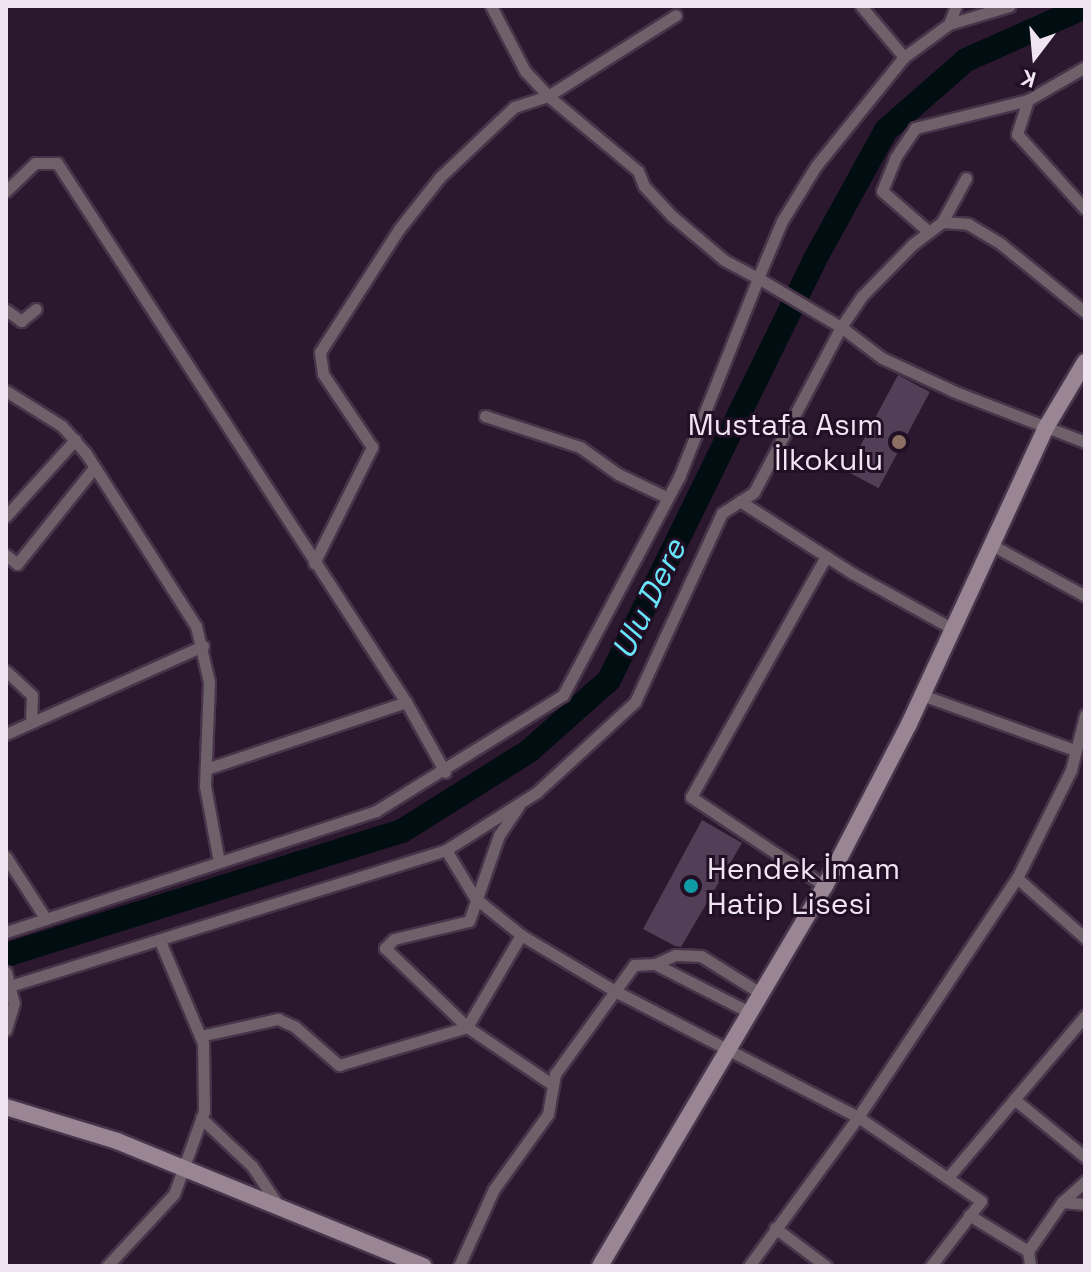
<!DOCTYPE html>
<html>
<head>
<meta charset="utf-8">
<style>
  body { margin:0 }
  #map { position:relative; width:1091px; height:1272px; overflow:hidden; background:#2b182f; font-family:"Space Grotesk",sans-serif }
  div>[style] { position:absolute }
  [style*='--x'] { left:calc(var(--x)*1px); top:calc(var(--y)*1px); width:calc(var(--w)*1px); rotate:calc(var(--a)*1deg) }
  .river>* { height:24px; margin:-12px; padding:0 12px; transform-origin:12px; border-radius:12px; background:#000d11 }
  .building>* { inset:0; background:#533e57; transform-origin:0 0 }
  .roads { filter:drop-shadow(2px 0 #47344a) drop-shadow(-2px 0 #47344a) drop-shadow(0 2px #47344a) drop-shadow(0 -2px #47344a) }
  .minor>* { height:11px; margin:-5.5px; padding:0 5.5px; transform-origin:5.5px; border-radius:5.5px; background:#6e616a }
  .secondary>* { height:16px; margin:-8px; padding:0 8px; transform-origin:8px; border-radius:8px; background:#9a8594 }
  .dots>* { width:22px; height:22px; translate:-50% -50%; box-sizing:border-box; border:4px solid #210f25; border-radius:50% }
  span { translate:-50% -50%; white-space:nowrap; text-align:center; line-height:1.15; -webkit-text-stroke:6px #210f25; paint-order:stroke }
  .poi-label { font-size:30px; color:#f0e3f2 }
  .right { translate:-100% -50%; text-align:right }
  .left { translate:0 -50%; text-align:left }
  .water-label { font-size:32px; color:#68e6f9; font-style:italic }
  .frame { position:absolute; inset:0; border:8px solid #f0e3f2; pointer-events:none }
  .north { position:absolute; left:995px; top:16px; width:80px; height:80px; -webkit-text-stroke:6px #210f25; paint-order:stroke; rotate:196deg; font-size:22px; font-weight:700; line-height:32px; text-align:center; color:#f0e3f2 }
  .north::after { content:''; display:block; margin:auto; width:28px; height:36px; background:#f0e3f2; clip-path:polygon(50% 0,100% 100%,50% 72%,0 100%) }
</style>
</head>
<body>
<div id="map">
  <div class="river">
    <div style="--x:6;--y:955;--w:415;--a:-17.4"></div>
    <div style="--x:402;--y:831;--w:150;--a:-32.2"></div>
    <div style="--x:529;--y:751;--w:107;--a:-41.6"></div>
    <div style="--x:609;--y:680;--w:466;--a:-63.9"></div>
    <div style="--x:814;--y:261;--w:149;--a:-61.2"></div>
    <div style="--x:886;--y:130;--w:106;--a:-41.2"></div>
    <div style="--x:966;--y:60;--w:130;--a:-24"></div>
  </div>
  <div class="building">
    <div style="left:898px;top:375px;width:36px;height:109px;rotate:28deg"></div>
    <div style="clip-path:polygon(702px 820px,742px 843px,681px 947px,675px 946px,643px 929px)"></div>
  </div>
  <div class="roads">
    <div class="minor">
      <div style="--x:491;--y:6;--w:73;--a:62.4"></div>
      <div style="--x:525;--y:71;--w:34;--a:47"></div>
      <div style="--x:548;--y:96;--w:117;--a:39.8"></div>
      <div style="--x:638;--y:171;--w:16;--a:68"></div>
      <div style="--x:644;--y:186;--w:41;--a:47"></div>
      <div style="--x:672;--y:216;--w:68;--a:40.2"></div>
      <div style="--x:724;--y:260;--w:38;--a:28"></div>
      <div style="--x:758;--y:278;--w:62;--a:-67.2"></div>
      <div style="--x:782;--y:221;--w:65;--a:-58.3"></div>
      <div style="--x:816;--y:166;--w:140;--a:-51.1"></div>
      <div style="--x:904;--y:57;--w:56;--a:-36.3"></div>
      <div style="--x:949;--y:24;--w:63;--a:-16.7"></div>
      <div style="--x:861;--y:6;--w:67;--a:49.9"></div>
      <div style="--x:949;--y:24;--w:19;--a:-69"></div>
      <div style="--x:1085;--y:67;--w:66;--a:149.9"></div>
      <div style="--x:1028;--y:100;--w:36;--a:108"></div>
      <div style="--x:1017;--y:134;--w:101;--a:47.8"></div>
      <div style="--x:6;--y:191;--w:40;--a:-44"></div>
      <div style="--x:35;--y:163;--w:22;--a:0"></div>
      <div style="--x:57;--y:163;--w:642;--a:57.08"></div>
      <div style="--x:942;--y:222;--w:50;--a:-61.4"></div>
      <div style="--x:929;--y:232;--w:62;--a:-138.9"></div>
      <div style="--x:882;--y:191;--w:35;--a:-68"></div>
      <div style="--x:895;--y:158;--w:36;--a:-56"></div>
      <div style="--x:915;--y:128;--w:116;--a:-13.9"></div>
      <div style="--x:6;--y:310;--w:19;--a:36"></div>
      <div style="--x:21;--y:321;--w:19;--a:-39"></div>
      <div style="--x:6;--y:391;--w:66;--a:32"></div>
      <div style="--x:62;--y:426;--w:35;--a:49"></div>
      <div style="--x:85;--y:452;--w:206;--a:57.5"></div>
      <div style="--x:196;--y:626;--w:57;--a:76.9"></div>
      <div style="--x:209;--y:682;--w:104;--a:92.2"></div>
      <div style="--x:205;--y:786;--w:77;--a:79.6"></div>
      <div style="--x:485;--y:416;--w:100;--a:18.1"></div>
      <div style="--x:580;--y:447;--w:47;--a:35.4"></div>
      <div style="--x:618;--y:474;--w:55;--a:25.6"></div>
      <div style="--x:740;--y:501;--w:133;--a:32.7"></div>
      <div style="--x:852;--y:573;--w:115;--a:29"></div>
      <div style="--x:6;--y:516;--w:103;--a:-47.8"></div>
      <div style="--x:992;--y:545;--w:106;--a:28.7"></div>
      <div style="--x:6;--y:555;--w:14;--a:39"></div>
      <div style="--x:17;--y:564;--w:122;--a:-51.3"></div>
      <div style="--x:314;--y:563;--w:130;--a:-63.4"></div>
      <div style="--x:372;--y:447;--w:88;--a:-123.9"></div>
      <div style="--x:323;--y:374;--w:22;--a:-98"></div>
      <div style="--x:320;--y:352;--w:146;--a:-57.3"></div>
      <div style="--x:399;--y:229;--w:66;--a:-51.7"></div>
      <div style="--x:440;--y:177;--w:102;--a:-43.4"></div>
      <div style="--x:514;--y:107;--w:36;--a:-18"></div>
      <div style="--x:548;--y:96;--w:151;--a:-32.3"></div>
      <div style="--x:6;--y:671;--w:35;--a:43"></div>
      <div style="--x:32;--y:695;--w:26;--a:92"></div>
      <div style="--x:922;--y:695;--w:163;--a:19.8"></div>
      <div style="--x:6;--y:734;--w:216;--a:-24.1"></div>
      <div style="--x:209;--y:768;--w:208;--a:-18.5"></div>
      <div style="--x:406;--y:702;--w:80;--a:60.9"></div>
      <div style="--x:518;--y:807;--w:34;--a:124"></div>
      <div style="--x:499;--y:835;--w:91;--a:109.2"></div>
      <div style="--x:469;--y:921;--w:77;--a:166.5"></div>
      <div style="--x:394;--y:939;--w:13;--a:135"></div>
      <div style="--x:385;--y:948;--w:114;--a:43.9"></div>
      <div style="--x:467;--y:1027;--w:107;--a:-59.6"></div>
      <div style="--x:6;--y:857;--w:74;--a:57.2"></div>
      <div style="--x:1017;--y:878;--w:91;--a:41.4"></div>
      <div style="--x:825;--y:886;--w:161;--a:-146.4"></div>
      <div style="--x:691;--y:797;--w:276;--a:-60.7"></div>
      <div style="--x:6;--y:932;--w:389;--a:-18.1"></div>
      <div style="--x:376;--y:811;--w:220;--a:-31.8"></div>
      <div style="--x:563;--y:695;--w:247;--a:-62"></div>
      <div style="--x:679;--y:477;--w:214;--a:-68.3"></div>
      <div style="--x:758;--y:278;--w:96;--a:30.6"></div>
      <div style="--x:841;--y:327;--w:37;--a:-56"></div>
      <div style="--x:862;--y:296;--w:73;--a:-45.6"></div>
      <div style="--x:913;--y:244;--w:36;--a:-37"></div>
      <div style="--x:942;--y:222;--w:26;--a:4"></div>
      <div style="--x:968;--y:224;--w:39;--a:31"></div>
      <div style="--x:1001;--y:244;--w:108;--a:39"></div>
      <div style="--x:655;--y:964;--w:22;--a:-24"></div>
      <div style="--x:675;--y:955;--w:26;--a:2"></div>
      <div style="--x:701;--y:956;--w:72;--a:31.9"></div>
      <div style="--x:6;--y:972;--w:32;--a:76"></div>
      <div style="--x:14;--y:1003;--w:28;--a:107"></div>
      <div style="--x:10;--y:986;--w:457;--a:-17.3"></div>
      <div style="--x:751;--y:1013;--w:108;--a:-153"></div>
      <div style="--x:655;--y:964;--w:21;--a:177"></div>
      <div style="--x:634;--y:965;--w:32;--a:126"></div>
      <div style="--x:615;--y:991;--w:109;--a:-149.2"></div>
      <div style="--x:521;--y:935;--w:59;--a:-141.2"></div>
      <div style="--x:475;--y:898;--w:56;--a:-121.1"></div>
      <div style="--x:446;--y:850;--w:108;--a:-32.5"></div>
      <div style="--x:537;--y:792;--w:133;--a:-42.6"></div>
      <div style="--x:635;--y:702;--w:208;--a:-65.3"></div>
      <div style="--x:722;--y:513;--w:38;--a:-33"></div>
      <div style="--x:754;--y:492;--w:187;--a:-62.2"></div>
      <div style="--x:841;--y:327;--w:51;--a:37.1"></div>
      <div style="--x:882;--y:358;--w:78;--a:24.9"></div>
      <div style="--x:953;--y:391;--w:142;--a:21.1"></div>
      <div style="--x:200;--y:1036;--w:80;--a:-12.3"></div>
      <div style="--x:278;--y:1019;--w:17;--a:24"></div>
      <div style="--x:294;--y:1026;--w:60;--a:40.9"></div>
      <div style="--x:339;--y:1065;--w:134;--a:-16.5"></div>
      <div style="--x:467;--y:1027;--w:104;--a:34"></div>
      <div style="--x:1014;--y:1099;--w:92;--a:39.2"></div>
      <div style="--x:201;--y:1118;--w:70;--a:43.3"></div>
      <div style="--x:252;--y:1166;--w:47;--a:56.3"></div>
      <div style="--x:950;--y:1175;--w:209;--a:-49.7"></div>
      <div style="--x:1062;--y:1202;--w:23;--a:5"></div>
      <div style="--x:969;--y:1215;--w:69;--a:31.4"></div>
      <div style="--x:1028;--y:1251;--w:15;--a:82"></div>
      <div style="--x:775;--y:1228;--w:64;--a:36.7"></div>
      <div style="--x:1028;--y:1251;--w:60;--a:-55.2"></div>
      <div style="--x:1062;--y:1202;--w:31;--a:-42"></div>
      <div style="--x:107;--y:1266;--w:98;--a:-47.1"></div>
      <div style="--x:174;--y:1194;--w:88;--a:-70.1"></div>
      <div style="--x:204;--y:1111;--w:68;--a:-90.8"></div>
      <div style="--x:203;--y:1043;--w:111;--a:-112.9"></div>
      <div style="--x:459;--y:1266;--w:85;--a:-65.6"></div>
      <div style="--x:494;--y:1189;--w:92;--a:-54.2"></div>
      <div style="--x:548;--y:1114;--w:41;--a:-80.1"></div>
      <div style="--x:555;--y:1074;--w:102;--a:-54.1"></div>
      <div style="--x:615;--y:991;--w:274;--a:27.4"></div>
      <div style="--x:858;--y:1117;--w:149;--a:34.3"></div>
      <div style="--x:981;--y:1201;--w:82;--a:127.6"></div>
      <div style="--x:749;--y:1266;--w:185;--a:-53.8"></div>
      <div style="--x:858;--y:1117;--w:287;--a:-56.4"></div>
      <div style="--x:1017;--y:878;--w:121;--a:-63.4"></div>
      <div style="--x:1071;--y:770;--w:57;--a:-75.7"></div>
    </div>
    <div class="secondary">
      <div style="--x:6;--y:1107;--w:116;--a:17"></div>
      <div style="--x:117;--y:1141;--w:331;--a:22.2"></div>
      <div style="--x:600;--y:1266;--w:442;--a:-59.4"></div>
      <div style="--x:825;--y:886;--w:182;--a:-62.6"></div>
      <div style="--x:909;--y:724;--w:325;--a:-65.2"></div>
      <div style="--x:1045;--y:429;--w:78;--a:-59.2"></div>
    </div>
  </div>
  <div class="dots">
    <div style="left:899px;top:442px;background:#8d6e63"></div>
    <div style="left:691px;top:886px;background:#0f9aa8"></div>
  </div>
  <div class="poi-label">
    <span class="right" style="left:883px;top:442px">Mustafa Asım<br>İlkokulu</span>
    <span class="left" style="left:707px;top:886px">Hendek İmam<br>Hatip Lisesi</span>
  </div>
  <div class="water-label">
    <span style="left:649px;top:599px;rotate:-64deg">Ulu Dere</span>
  </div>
  <div class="frame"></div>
  <div class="north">K</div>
</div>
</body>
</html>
